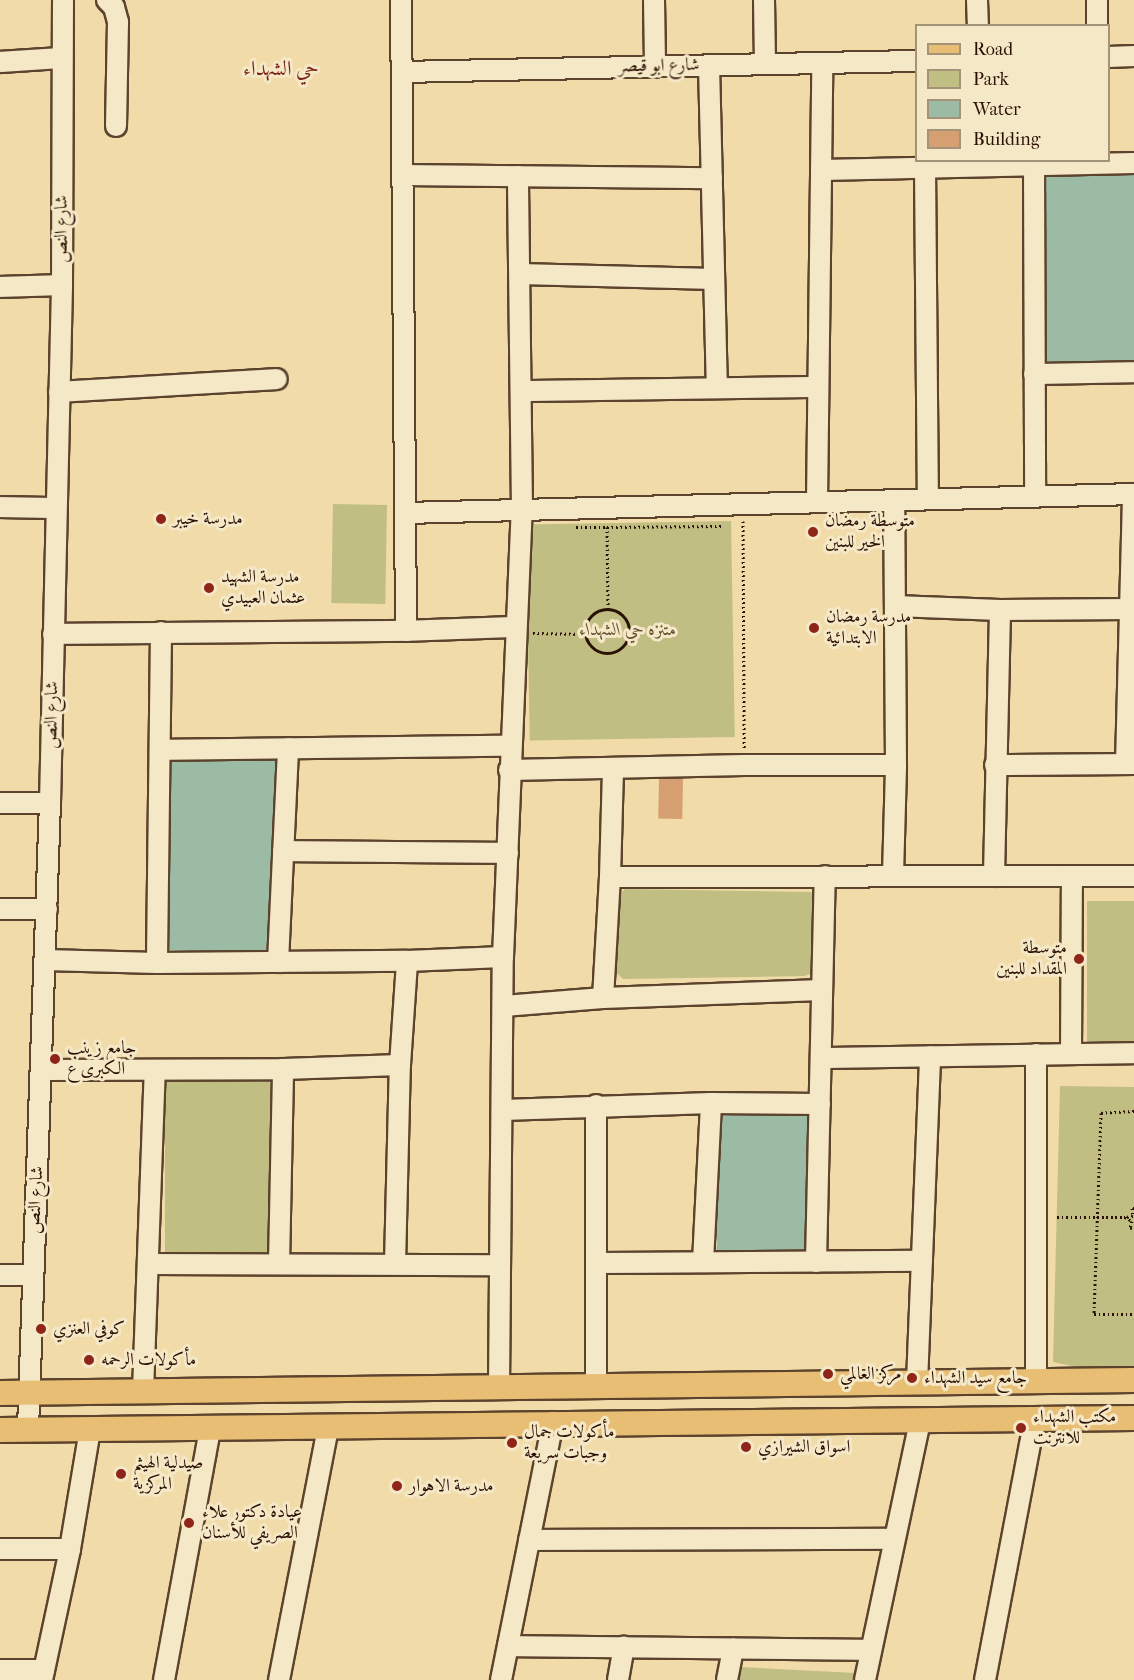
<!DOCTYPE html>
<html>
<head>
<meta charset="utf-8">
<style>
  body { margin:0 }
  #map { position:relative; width:1134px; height:1680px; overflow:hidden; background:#f0dba9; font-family:"IM FELL French Canon",Amiri,serif }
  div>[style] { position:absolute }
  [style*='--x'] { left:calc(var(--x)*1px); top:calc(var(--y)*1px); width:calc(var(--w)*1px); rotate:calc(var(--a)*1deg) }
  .green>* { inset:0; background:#c1be83; transform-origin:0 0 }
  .water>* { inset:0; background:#9bbba5; transform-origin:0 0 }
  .building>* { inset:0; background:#d69f71; transform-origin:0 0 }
  .path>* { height:3px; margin-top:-1.5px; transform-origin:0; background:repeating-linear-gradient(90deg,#2b1004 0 1.5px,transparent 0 4.5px) }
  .path>.ring { margin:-1.5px; padding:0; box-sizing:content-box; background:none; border:3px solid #2b1004; border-radius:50% }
  .roads { filter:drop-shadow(2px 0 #5c432d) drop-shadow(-2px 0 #5c432d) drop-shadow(0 2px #5c432d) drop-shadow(0 -2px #5c432d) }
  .minor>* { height:20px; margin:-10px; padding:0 10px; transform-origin:10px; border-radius:10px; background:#f5e8c7 }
  .major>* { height:24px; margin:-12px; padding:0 12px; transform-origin:12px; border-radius:12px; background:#e8be74 }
  .dots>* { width:16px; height:16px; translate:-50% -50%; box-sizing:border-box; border:3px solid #f5e8c7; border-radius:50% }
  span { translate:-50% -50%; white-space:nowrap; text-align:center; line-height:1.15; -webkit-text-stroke:6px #f5e8c7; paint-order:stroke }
  .street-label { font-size:18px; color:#2b1004 }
  .poi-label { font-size:18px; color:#2b1004 }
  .left { translate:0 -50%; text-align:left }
  .right { translate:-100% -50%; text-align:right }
  .park-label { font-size:18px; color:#604d30; font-style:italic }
  .quarter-label { font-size:21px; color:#7a1f14 }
  .legend { position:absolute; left:915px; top:24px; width:195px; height:138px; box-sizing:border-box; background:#f5e8c7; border:2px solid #a49279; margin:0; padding:8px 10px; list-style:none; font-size:18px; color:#2b1004 }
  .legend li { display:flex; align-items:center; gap:12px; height:30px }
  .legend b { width:30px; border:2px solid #a49279 }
</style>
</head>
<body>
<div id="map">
  <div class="green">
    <div style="left:333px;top:504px;width:54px;height:99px;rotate:1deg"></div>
    <div style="left:731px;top:521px;width:216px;height:205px;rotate:89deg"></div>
    <div style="clip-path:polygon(625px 889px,811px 892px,816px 900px,811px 974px,804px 976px,623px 979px,616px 972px,620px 894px)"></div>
    <div style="left:1134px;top:901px;width:141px;height:47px;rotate:90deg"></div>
    <div style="left:165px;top:1080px;width:106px;height:172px"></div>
    <div style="clip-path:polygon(1060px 1086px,1134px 1087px,1134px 1379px,1053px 1362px)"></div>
    <div style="clip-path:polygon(740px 1667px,856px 1673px,855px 1680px,738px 1680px)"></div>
  </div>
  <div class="water">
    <div style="left:1044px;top:175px;width:90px;height:187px"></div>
    <div style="left:277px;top:758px;width:196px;height:109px;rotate:92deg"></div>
    <div style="left:719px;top:1114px;width:89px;height:139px;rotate:1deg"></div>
  </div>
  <div class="building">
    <div style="left:683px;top:778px;width:41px;height:24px;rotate:91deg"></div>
  </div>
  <div class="path">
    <div style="--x:743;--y:521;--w:227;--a:89.7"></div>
    <div style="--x:576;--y:527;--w:31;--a:0"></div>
    <div style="--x:608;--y:609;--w:82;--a:-90.7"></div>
    <div style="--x:607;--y:527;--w:114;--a:-0.5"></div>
    <div class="ring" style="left:585px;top:609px;width:41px;height:41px"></div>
    <div style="--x:533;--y:633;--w:52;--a:1.1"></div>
    <div style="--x:1134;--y:1111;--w:33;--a:177"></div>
    <div style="--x:1101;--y:1113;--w:201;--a:92"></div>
    <div style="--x:1094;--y:1314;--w:40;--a:0"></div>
    <div style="--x:1134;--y:1208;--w:2;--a:180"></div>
    <div style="--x:1132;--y:1208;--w:8;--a:83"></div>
    <div style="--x:1133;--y:1216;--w:8;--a:173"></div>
    <div style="--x:1125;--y:1217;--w:8;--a:30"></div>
    <div style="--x:1132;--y:1221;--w:7;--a:106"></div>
    <div style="--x:1130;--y:1228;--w:4;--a:-14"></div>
    <div style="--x:1057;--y:1217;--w:68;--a:0"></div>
  </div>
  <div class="roads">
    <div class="minor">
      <div style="--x:107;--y:0;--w:10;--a:45"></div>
      <div style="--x:114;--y:7;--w:16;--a:75"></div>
      <div style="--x:118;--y:22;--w:104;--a:91.1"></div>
      <div style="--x:654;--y:0;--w:66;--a:89.1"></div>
      <div style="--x:764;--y:0;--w:64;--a:89.1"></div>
      <div style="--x:977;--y:0;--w:26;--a:88"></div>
      <div style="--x:1097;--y:26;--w:26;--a:-90"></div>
      <div style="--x:1108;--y:57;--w:26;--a:-2"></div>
      <div style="--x:0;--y:62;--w:62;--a:-3.7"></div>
      <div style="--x:709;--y:65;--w:323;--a:88.6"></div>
      <div style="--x:402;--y:72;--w:514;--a:-1.23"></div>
      <div style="--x:1034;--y:165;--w:331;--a:89.8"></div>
      <div style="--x:925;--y:167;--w:332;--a:89.5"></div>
      <div style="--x:821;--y:170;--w:313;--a:-1.3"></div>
      <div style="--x:402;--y:175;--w:310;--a:0.6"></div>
      <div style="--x:520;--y:274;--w:194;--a:1.5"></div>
      <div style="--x:0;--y:287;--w:62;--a:-1.8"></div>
      <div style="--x:1034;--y:374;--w:100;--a:-1.1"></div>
      <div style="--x:522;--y:391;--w:296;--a:-0.8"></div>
      <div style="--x:59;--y:392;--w:218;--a:-3.4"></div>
      <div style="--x:817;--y:502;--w:439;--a:-89.3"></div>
      <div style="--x:0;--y:507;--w:55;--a:1"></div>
      <div style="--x:405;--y:513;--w:729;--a:-1.49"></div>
      <div style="--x:895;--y:606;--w:105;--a:2.2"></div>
      <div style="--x:1000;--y:610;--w:130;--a:-0.4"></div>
      <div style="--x:406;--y:631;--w:110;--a:-2.1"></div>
      <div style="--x:161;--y:632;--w:331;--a:90.7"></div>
      <div style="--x:157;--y:963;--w:250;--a:-0.5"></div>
      <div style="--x:407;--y:961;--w:96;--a:-2.4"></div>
      <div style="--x:53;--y:634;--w:353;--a:-0.5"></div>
      <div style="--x:406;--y:631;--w:631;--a:-90.45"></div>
      <div style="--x:160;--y:750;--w:351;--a:-0.7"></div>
      <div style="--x:1126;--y:764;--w:270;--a:-88.5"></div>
      <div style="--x:995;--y:765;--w:139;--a:-0.4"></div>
      <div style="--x:509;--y:770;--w:235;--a:-1.2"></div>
      <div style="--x:744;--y:765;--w:152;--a:0"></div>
      <div style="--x:0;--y:803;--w:50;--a:0"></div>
      <div style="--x:283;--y:851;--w:225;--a:0.5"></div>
      <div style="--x:893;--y:875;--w:110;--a:-88.4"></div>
      <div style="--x:896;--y:765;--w:265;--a:-90.4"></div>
      <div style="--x:994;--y:876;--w:266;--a:-88.7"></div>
      <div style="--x:610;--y:877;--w:109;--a:-88.4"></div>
      <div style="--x:0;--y:909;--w:47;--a:0"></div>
      <div style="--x:45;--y:960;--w:112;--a:1.5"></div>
      <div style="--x:278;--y:962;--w:214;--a:-87.3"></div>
      <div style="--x:603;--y:998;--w:121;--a:-86.7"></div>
      <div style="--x:610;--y:877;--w:524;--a:-0.11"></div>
      <div style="--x:504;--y:1006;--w:99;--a:-4.6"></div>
      <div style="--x:603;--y:998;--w:219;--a:-2.1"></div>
      <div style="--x:1071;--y:1054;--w:178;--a:-89.7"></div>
      <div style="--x:821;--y:1058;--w:313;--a:-0.9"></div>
      <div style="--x:42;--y:1070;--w:241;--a:-0.2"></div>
      <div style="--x:283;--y:1069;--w:117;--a:-2"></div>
      <div style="--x:503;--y:1110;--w:208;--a:-1.9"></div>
      <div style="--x:711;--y:1103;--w:109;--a:0.5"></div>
      <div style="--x:703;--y:1262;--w:159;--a:-87.1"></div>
      <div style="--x:816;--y:1262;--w:386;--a:-88.7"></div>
      <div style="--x:596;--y:1263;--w:326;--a:-0.4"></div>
      <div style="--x:148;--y:1264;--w:350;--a:0.2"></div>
      <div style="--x:279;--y:1264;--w:195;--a:-88.8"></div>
      <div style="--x:395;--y:1264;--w:199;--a:-88.6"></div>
      <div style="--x:400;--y:1065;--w:104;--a:-86.1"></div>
      <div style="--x:0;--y:1275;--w:32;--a:0"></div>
      <div style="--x:1036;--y:1382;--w:328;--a:-90"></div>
      <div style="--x:917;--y:1383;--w:327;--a:-87.7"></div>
      <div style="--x:596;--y:1386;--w:281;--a:-90"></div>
      <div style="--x:499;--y:1387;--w:430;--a:-89.5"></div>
      <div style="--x:503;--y:957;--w:447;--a:-87.6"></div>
      <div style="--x:522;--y:510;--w:334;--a:-90.7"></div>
      <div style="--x:143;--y:1392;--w:322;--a:-87.9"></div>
      <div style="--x:28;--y:1429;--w:626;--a:-87.99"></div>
      <div style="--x:50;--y:803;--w:518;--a:-88.67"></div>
      <div style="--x:62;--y:285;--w:285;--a:-89.8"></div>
      <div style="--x:529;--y:1540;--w:364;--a:-0.2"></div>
      <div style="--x:0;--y:1549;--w:70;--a:0"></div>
      <div style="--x:508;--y:1646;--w:363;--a:0.6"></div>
      <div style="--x:0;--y:1670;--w:44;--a:0"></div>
      <div style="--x:42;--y:1680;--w:134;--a:-77.9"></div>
      <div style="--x:70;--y:1549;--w:121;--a:-80.5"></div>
      <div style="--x:164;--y:1680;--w:255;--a:-79.6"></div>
      <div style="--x:279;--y:1680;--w:257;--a:-79"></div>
      <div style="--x:501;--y:1680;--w:263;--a:-78.6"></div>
      <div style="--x:618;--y:1680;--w:34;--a:-80"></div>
      <div style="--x:727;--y:1680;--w:32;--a:-79"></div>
      <div style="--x:865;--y:1680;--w:265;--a:-78"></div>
      <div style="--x:985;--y:1680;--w:266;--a:-79.2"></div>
    </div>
    <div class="major">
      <div style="--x:0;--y:1393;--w:1134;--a:-0.66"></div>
      <div style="--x:0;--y:1430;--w:1134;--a:-0.61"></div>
    </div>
  </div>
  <div class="dots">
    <div style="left:161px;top:519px;background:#8f2418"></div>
    <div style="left:813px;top:532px;background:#8f2418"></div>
    <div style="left:209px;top:588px;background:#8f2418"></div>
    <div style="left:814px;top:628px;background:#8f2418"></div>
    <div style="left:1079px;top:959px;background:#8f2418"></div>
    <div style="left:55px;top:1059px;background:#8f2418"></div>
    <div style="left:41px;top:1329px;background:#8f2418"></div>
    <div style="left:89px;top:1360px;background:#8f2418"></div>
    <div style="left:828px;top:1374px;background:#8f2418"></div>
    <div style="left:912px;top:1378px;background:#8f2418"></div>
    <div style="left:1021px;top:1428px;background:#8f2418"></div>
    <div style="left:512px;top:1443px;background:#8f2418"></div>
    <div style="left:746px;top:1447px;background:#8f2418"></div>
    <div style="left:121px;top:1474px;background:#8f2418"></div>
    <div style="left:397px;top:1486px;background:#8f2418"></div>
    <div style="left:189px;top:1523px;background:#8f2418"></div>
  </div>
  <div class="street-label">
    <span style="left:659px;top:66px;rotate:-1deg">شارع ابو قيصر</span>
    <span style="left:62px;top:229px;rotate:-90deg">شارع النص</span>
    <span style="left:52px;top:715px;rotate:-89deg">شارع النص</span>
    <span style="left:36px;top:1200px;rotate:-87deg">شارع النص</span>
  </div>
  <div class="poi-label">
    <span class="left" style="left:173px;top:519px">مدرسة خيبر</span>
    <span class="left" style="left:825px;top:532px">متوسطة رمضان<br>الخير للبنين</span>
    <span class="left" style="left:221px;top:588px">مدرسة الشهيد<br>عثمان العبيدي</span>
    <span class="left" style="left:826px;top:628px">مدرسة رمضان<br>الابتدائية</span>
    <span class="right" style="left:1067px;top:959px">متوسطة<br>المقداد للبنين</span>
    <span class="left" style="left:67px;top:1059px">جامع زينب<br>الكبرى ع</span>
    <span class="left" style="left:53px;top:1329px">كوفي العنزي</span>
    <span class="left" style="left:101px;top:1360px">مأكولات الرحمه</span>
    <span class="left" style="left:840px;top:1374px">مركز العالمي</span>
    <span class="left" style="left:924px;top:1378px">جامع سيد الشهداء</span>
    <span class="left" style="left:1033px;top:1428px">مكتب الشهداء<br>للانترنت</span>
    <span class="left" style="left:524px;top:1443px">مأكولات جمال<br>وجبات سريعة</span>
    <span class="left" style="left:758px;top:1447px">اسواق الشيرازي</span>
    <span class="left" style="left:133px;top:1474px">صيدلية الهيثم<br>المركزية</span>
    <span class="left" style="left:409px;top:1486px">مدرسة الاهوار</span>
    <span class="left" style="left:202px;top:1523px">عيادة دكتور علاء<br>الصريفي للأسنان</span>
  </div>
  <div class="park-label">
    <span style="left:628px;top:630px">متنزه حي الشهداء</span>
  </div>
  <div class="quarter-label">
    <span style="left:281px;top:68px">حي الشهداء</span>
  </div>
  <ul class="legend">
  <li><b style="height:8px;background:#e8be74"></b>Road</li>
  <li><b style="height:16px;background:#c1be83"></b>Park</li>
  <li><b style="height:16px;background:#9bbba5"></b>Water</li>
  <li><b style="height:16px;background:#d69f71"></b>Building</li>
  </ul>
</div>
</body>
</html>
